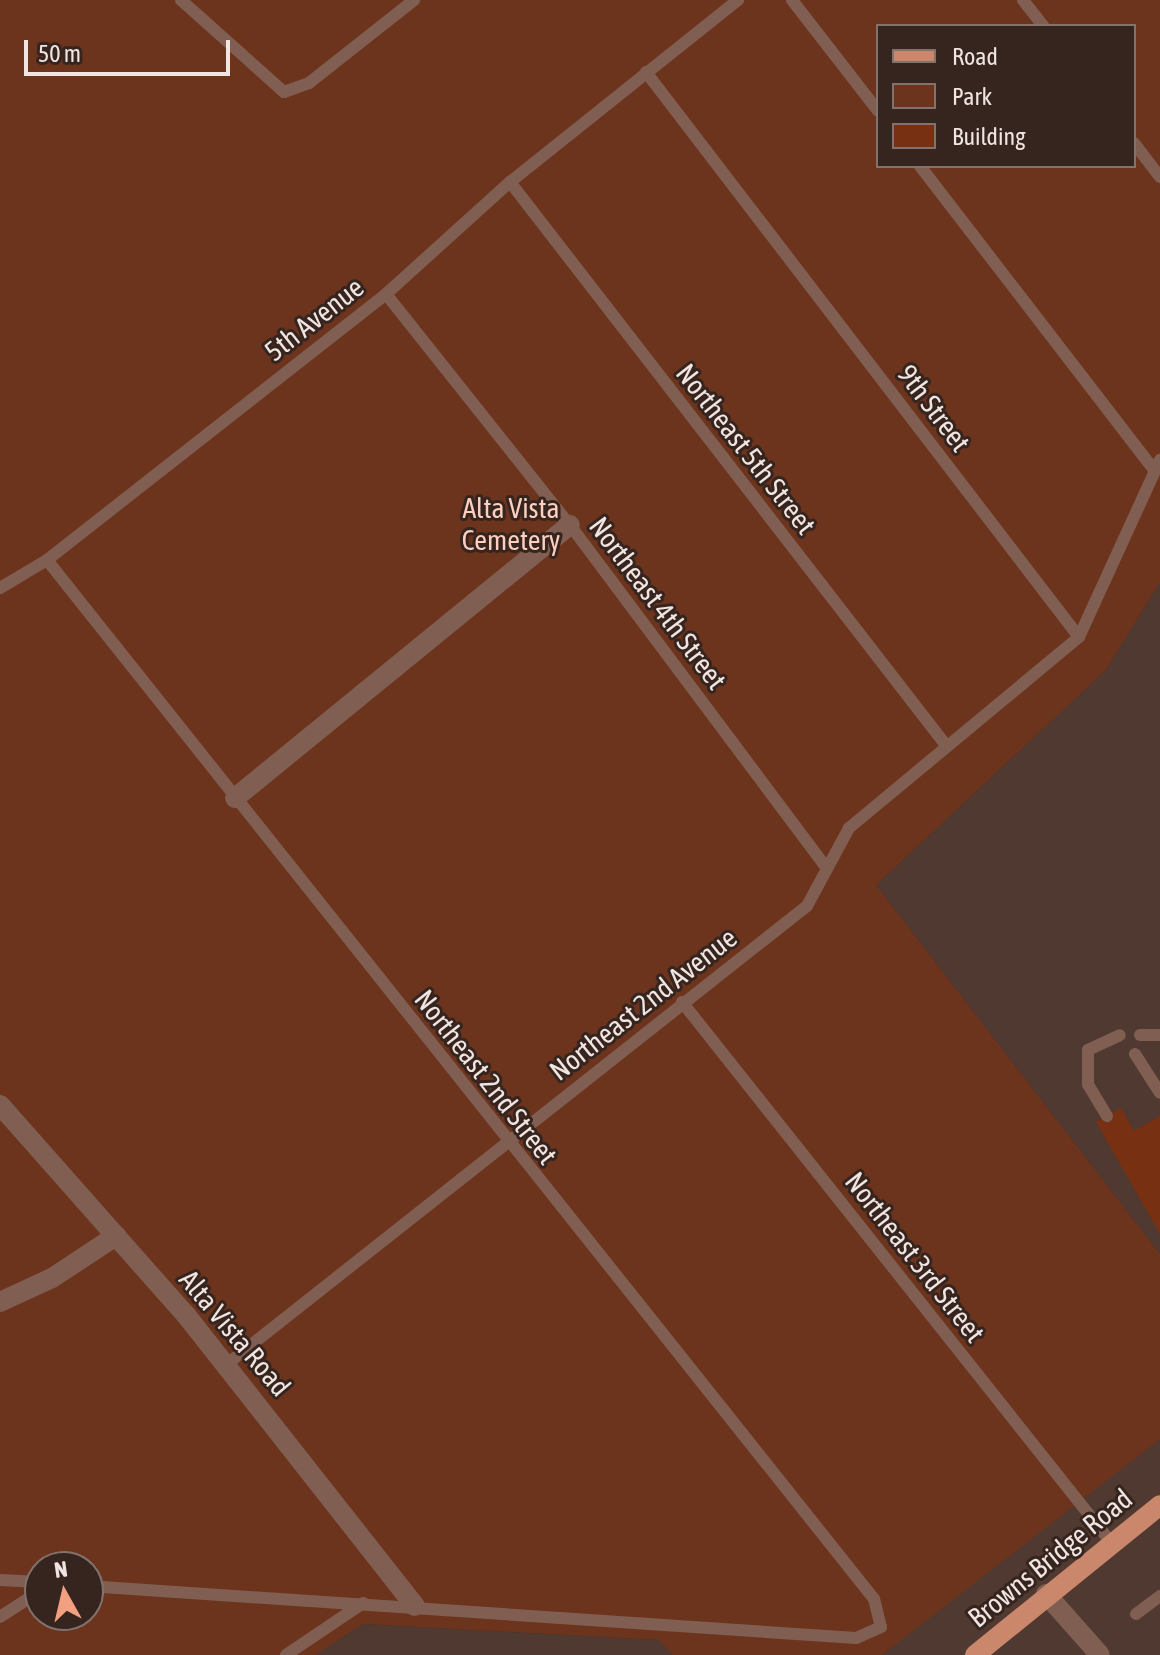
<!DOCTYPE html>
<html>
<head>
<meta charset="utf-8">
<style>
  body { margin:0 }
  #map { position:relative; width:1160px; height:1655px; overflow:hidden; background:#412f29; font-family:"Asap Condensed",sans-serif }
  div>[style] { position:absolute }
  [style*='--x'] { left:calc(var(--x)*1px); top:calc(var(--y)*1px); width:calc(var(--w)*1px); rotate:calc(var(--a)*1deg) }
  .built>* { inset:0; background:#503930 }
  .green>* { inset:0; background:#6d341d }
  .building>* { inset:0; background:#773011 }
  .service>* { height:12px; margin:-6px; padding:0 6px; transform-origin:6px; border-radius:6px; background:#805f52 }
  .minor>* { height:20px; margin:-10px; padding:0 10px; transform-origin:10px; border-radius:10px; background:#805f52 }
  .primary>* { height:20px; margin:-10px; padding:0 10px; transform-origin:10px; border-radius:10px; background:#ca876c }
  span { translate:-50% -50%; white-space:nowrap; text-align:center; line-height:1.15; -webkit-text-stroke:6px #36251f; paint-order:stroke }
  .street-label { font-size:28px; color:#f1e5e1 }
  .park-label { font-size:28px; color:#fccfbe }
  .legend { position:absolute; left:876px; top:24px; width:260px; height:144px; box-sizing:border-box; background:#36251f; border:2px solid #81726d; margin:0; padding:10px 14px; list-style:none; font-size:24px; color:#f1e5e1 }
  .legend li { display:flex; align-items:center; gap:16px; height:40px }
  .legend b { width:40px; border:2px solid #81726d }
  .north { position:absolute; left:24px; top:1551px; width:80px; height:80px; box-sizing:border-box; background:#36251f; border:2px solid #81726d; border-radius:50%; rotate:352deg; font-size:22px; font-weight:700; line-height:32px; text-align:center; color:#f1e5e1 }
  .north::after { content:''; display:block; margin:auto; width:28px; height:36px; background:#f2a080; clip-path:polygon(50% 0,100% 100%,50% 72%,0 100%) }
  .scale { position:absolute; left:24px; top:40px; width:206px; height:36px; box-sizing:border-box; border:4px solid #f1e5e1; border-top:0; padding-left:10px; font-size:24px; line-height:28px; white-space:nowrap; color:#f1e5e1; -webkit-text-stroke:6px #36251f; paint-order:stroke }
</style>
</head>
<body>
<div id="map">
  <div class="built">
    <div style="clip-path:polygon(1160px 582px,1160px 1254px,876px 885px,1106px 670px)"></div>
    <div style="clip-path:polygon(1160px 1439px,1160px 1655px,882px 1655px,1006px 1555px)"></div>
    <div style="clip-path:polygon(363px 1624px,659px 1640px,673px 1655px,316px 1655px)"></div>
  </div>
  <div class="green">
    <div style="clip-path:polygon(evenodd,0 0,1160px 0,1160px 582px,1106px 670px,876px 885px,1160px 1254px,1160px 1439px,882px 1655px,673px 1655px,659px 1640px,363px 1624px,316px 1655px,0 1655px,0 0,878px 26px,1134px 26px,1134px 166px,878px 166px,878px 26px,0 0,40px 1567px,88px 1567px,88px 1615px,40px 1615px,40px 1567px)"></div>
  </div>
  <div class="building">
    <div style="clip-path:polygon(1121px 1108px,1134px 1131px,1160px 1116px,1160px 1234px,1096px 1122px)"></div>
  </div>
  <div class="service">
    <div style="--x:181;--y:0;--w:138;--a:41.8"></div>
    <div style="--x:284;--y:92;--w:27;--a:-20"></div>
    <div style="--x:309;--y:83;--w:134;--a:-38.3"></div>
    <div style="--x:792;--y:0;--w:140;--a:52.2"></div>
    <div style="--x:1023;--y:0;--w:33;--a:52"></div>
    <div style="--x:1134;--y:143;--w:43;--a:52.6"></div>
    <div style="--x:920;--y:166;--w:385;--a:52.4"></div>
    <div style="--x:510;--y:182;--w:711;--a:52.26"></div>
    <div style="--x:386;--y:294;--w:295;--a:51.5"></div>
    <div style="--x:570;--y:525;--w:429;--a:53.2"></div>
    <div style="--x:47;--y:560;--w:1328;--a:51.48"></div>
    <div style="--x:874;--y:1599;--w:29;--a:76"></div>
    <div style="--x:881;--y:1627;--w:27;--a:156"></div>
    <div style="--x:856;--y:1638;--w:770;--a:-176.13"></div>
    <div style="--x:0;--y:588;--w:55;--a:-30.8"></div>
    <div style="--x:47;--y:560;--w:431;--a:-38.1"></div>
    <div style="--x:386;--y:294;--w:167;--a:-42.1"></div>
    <div style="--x:510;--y:182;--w:292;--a:-38.6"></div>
    <div style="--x:1079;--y:637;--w:195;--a:-65.4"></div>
    <div style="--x:682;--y:1002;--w:688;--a:51.55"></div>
    <div style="--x:1140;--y:1035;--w:20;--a:0"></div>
    <div style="--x:1135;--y:1054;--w:46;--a:57.3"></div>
    <div style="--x:1107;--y:1116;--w:37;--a:-121"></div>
    <div style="--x:1088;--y:1084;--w:34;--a:-90"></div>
    <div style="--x:1088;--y:1050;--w:35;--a:-25"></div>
    <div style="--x:227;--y:1364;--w:739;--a:-38.3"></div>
    <div style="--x:807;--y:906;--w:89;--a:-61.7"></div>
    <div style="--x:849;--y:828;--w:299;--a:-39.7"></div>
    <div style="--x:1079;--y:637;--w:712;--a:-127.47"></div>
    <div style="--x:0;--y:1580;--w:40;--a:2.9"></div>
    <div style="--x:1136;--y:1614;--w:30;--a:-37"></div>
    <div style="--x:0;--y:1617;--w:48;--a:-33"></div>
    <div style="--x:286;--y:1655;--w:93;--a:-34"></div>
  </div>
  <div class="minor">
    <div style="--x:235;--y:798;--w:432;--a:-39.2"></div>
    <div style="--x:0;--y:1105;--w:281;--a:48.5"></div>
    <div style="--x:186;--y:1315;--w:370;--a:51.8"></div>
    <div style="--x:0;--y:1302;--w:57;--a:-24.8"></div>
    <div style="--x:52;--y:1278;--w:77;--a:-33.3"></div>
    <div style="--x:1046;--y:1594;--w:81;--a:48.5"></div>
  </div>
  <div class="primary">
    <div style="--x:975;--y:1655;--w:238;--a:-39"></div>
  </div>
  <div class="street-label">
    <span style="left:314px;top:319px;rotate:-38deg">5th Avenue</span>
    <span style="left:934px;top:408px;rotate:53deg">9th Street</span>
    <span style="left:746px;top:449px;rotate:52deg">Northeast 5th Street</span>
    <span style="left:658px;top:603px;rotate:53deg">Northeast 4th Street</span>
    <span style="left:643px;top:1004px;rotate:-38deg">Northeast 2nd Avenue</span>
    <span style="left:486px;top:1077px;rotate:52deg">Northeast 2nd Street</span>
    <span style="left:915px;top:1257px;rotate:52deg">Northeast 3rd Street</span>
    <span style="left:235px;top:1333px;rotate:50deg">Alta Vista Road</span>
    <span style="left:1050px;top:1558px;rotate:-39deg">Browns Bridge Road</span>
  </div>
  <div class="park-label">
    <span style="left:511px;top:524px">Alta Vista<br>Cemetery</span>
  </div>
  <ul class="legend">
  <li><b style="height:10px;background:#ca876c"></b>Road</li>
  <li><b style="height:22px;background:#6d341d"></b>Park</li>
  <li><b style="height:22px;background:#773011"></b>Building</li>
  </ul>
  <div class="north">N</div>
  <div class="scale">50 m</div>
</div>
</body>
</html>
